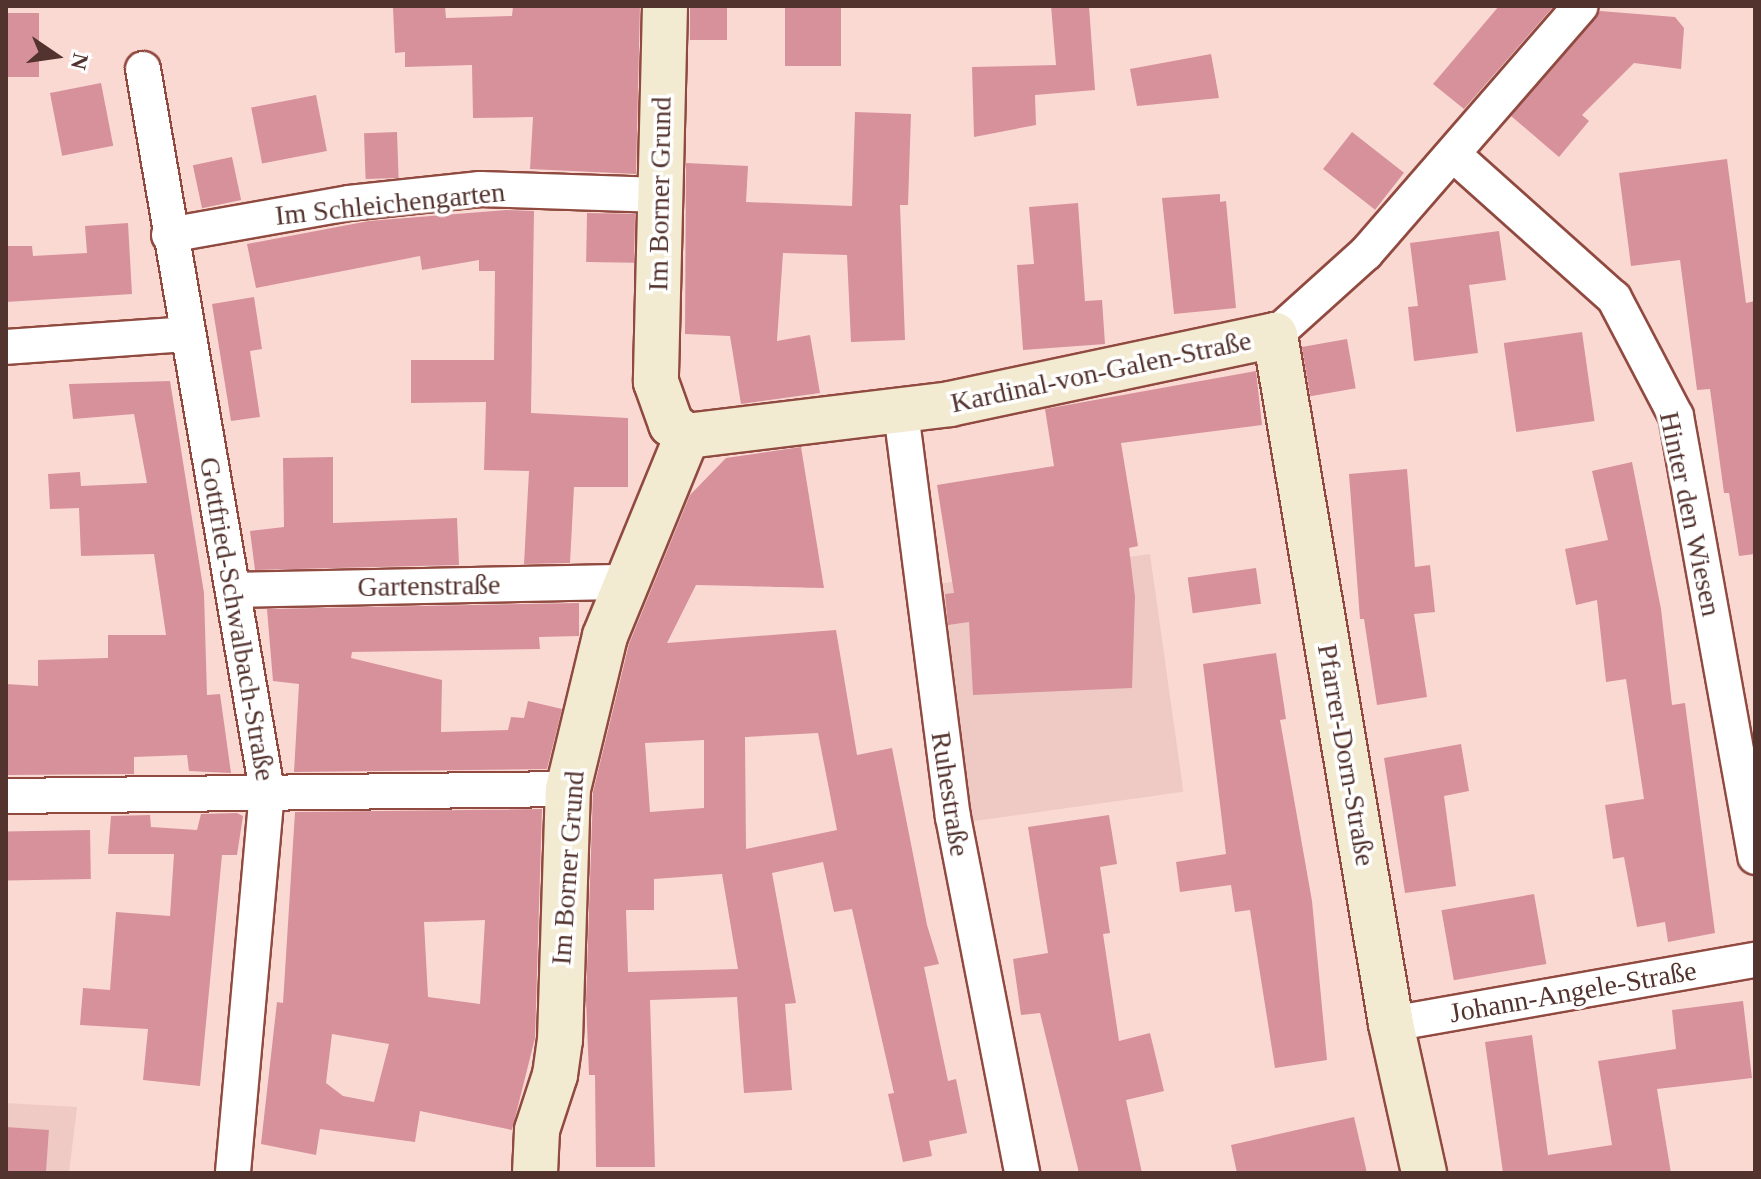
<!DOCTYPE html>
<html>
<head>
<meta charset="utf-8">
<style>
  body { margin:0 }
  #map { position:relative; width:1761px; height:1179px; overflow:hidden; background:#fbd9d3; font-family:Georgia,serif }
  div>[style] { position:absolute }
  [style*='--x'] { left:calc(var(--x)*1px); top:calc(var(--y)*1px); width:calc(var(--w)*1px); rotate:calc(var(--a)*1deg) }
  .built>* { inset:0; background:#efcac4; transform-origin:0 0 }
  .building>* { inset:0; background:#d6919b; transform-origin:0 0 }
  .roads { filter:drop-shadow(2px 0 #904a40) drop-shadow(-2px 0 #904a40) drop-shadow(0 2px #904a40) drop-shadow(0 -2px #904a40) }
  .street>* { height:34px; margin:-17px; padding:0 17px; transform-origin:17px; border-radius:17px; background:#fff }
  .secondary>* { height:44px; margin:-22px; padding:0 22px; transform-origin:22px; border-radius:22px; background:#f3ead2 }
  span { translate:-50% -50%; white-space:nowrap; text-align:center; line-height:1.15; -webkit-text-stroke:7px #fff; paint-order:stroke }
  .street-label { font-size:28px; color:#53332e }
  .frame { position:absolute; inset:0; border:8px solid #53332e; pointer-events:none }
  .north { position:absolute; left:16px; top:16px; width:80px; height:80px; -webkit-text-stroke:6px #fff; paint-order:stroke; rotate:103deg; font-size:22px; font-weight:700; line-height:32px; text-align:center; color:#53332e }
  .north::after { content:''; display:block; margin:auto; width:28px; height:36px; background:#53332e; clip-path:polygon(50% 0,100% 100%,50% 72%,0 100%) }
</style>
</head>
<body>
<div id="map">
  <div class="built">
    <div style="left:1150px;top:554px;width:240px;height:213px;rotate:82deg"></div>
    <div style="clip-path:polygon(6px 1103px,77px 1107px,69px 1173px,6px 1173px)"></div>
  </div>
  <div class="building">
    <div style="clip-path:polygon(445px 6px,446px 18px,512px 16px,513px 6px,640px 6px,636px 174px,530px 169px,533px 117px,473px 118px,472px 65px,405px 67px,405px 52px,395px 53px,393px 8px)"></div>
    <div style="left:690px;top:6px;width:37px;height:34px"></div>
    <div style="left:785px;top:6px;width:56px;height:60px"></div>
    <div style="clip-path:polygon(1051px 6px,1089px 6px,1095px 90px,1035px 95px,1036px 125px,974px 137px,972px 67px,1056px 65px)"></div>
    <div style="clip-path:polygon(1499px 6px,1553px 7px,1464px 109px,1433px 84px)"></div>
    <div style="clip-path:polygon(1600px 11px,1675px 17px,1684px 28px,1681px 69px,1634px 63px,1582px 115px,1589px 121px,1559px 157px,1511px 116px)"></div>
    <div style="left:6px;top:13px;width:33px;height:64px"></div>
    <div style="clip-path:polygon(1211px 54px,1219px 98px,1137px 106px,1130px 69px)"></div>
    <div style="left:101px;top:83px;width:64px;height:52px;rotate:79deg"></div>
    <div style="left:316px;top:95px;width:57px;height:66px;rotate:79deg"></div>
    <div style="clip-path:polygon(855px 112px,911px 114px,908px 205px,900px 205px,905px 340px,851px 342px,847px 255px,783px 253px,777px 341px,810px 335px,820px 393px,741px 404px,730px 336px,685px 334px,686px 163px,748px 166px,746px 202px,852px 206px)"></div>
    <div style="left:397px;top:132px;width:46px;height:33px;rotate:88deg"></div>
    <div style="left:1352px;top:132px;width:66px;height:47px;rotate:38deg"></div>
    <div style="left:232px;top:157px;width:44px;height:40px;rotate:78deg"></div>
    <div style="clip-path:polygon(1727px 159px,1746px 303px,1755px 301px,1755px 554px,1739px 556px,1729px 493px,1724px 493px,1710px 389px,1697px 390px,1680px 260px,1631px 266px,1619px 173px)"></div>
    <div style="clip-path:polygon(1220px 194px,1220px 202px,1226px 201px,1236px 308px,1174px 314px,1162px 198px)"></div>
    <div style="clip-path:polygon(1078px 203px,1085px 301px,1102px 300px,1105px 344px,1023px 350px,1017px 265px,1034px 264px,1029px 207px)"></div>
    <div style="clip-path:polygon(506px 210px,534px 211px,531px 413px,628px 418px,628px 487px,574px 487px,570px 563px,524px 564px,529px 471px,484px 470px,486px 402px,411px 403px,411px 360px,494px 360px,495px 271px,479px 271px,479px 260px,422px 270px,420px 256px,256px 288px,247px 244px,369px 221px)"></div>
    <div style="left:587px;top:213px;width:48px;height:49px;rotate:1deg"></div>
    <div style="clip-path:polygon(128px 223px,132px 294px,6px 302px,6px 246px,32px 246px,33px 256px,87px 253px,85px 226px)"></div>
    <div style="clip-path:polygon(1499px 231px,1506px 280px,1469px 285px,1478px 353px,1414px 361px,1408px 307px,1418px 306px,1410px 243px)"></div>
    <div style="clip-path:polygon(254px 297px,262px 349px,250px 351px,260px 417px,231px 421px,212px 304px)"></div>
    <div style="left:1582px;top:332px;width:90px;height:79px;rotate:82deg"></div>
    <div style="left:1347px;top:339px;width:50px;height:46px;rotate:80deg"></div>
    <div style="clip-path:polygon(1256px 371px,1262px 425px,1121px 443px,1138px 546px,1129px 548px,1135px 597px,1132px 688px,973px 695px,969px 622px,948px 625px,945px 594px,954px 593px,937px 485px,1054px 466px,1045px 409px)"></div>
    <div style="clip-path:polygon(170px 381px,204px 593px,207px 695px,220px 694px,231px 773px,189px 771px,187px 755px,134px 757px,134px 774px,6px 775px,6px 684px,38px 686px,38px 660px,108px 658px,108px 635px,166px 635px,154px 554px,81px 556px,79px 508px,50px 509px,48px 474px,80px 472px,81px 486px,147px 483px,134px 414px,73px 419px,69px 384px)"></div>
    <div style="clip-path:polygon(evenodd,801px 447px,824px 588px,696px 585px,667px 643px,836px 630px,857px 755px,892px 748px,927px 925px,939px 964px,924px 967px,948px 1081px,956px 1079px,967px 1133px,929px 1141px,932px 1156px,903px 1162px,888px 1094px,894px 1093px,852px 909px,834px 912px,823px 862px,772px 873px,796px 1003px,785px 1004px,792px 1090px,744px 1093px,737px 997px,650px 1000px,655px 1167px,596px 1167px,595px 1075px,589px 1075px,586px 1000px,593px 792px,629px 644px,690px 495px,726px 458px,801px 447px,818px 733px,837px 830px,746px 849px,745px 737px,818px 733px,801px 447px,704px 740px,704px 808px,650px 812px,645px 743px,704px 740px,801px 447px,722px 874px,738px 969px,628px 972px,626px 910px,654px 910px,654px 879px,722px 874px)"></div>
    <div style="clip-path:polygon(333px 457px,333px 523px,457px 518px,459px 565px,255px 570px,250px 531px,284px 527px,283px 458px)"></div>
    <div style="clip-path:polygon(1632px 462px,1661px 609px,1672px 705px,1685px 703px,1715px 933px,1668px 942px,1665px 922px,1637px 927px,1624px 857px,1613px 859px,1605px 805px,1644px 799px,1626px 679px,1606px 682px,1597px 600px,1576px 605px,1565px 549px,1608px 540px,1592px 471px)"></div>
    <div style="clip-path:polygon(1407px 469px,1415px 567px,1430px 565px,1435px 612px,1414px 614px,1427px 697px,1377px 705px,1364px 619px,1360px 619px,1349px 474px)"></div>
    <div style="left:1256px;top:568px;width:36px;height:69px;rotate:82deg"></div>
    <div style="clip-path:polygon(579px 603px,579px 636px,539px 637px,540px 649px,352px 652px,351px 658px,442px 680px,441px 732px,508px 730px,511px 717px,524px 718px,528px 701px,562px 709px,547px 769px,294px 772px,299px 684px,273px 681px,267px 609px)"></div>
    <div style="clip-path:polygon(1276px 653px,1286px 719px,1280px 720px,1312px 901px,1327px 1060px,1275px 1068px,1250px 910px,1235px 912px,1231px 885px,1180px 892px,1176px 862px,1226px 854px,1203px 664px)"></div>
    <div style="clip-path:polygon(1461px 744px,1469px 791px,1444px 796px,1456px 886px,1405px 893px,1384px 758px)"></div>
    <div style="clip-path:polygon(evenodd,542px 809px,535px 1038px,512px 1130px,420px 1111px,415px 1142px,320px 1129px,316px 1155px,261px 1144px,277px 1002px,283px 1003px,295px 812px,542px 809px,485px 920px,480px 1004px,428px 997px,424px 922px,485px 920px,542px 809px,332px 1034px,389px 1044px,374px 1102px,343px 1096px,326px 1083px,332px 1034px)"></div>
    <div style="clip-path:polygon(237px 813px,243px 816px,237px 855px,222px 855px,200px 1086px,143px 1080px,148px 1029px,80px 1025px,83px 988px,110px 990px,116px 912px,170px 916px,174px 854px,108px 854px,111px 816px,150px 815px,151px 827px,197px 830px,201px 814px)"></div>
    <div style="clip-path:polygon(1109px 815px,1117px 864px,1100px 867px,1110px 933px,1103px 934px,1119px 1041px,1150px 1033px,1164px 1091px,1126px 1100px,1142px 1173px,1079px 1173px,1040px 1013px,1021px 1015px,1013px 959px,1048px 953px,1028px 827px)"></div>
    <div style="left:90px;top:830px;width:49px;height:84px;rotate:89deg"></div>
    <div style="left:1534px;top:894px;width:71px;height:94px;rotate:80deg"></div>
    <div style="clip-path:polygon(1743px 1001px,1752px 1078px,1657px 1089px,1671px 1173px,1503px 1173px,1485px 1042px,1532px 1035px,1548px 1155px,1612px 1145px,1598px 1061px,1676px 1049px,1672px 1010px)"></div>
    <div style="clip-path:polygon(1354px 1117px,1367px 1173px,1237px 1173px,1231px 1145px)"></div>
    <div style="left:6px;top:1127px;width:43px;height:46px;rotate:4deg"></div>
  </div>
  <div class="roads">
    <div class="street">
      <div style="--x:143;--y:69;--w:733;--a:80.25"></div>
      <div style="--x:267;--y:791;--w:384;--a:95.1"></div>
      <div style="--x:1455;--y:156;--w:213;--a:41.8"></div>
      <div style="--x:1614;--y:298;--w:133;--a:62.3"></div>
      <div style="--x:1676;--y:416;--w:448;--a:79.8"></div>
      <div style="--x:169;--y:235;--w:183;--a:-10.1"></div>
      <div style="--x:349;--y:203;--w:132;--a:-6.1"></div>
      <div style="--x:480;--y:189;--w:181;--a:1.9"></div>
      <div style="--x:1275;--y:335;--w:122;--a:-42"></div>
      <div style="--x:1366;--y:253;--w:327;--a:-49"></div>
      <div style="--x:6;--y:347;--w:181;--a:-4.1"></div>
      <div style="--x:901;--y:412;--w:408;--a:82.7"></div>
      <div style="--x:953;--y:817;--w:363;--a:79"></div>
      <div style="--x:235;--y:590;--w:389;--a:-1.2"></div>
      <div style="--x:6;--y:796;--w:562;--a:-0.71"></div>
      <div style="--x:1391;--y:1024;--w:370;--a:-10"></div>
    </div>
    <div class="secondary">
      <div style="--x:665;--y:6;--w:376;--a:91.4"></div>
      <div style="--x:656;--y:382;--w:45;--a:70.3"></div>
      <div style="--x:671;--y:424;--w:20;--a:37"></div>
      <div style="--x:687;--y:436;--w:265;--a:-6.9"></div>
      <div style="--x:950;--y:404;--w:332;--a:-12"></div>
      <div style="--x:1275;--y:335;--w:699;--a:80.44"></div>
      <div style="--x:1391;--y:1024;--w:153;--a:77.5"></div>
      <div style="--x:535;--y:1173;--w:43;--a:-87.3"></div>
      <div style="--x:537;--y:1130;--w:58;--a:-71.9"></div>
      <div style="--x:555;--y:1075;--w:35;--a:-82"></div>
      <div style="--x:560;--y:1040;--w:251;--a:-88.2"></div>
      <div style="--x:568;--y:789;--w:157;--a:-76.4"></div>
      <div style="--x:605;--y:636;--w:216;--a:-67.7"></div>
    </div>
  </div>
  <div class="street-label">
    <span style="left:660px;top:194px;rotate:-89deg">Im Borner Grund</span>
    <span style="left:390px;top:204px;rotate:-6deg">Im Schleichengarten</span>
    <span style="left:1101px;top:372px;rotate:-12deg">Kardinal-von-Galen-Straße</span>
    <span style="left:1690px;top:514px;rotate:78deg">Hinter den Wiesen</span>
    <span style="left:429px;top:586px;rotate:-1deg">Gartenstraße</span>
    <span style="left:237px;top:619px;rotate:80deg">Gottfried-Schwalbach-Straße</span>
    <span style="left:1346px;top:755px;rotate:80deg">Pfarrer-Dorn-Straße</span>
    <span style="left:950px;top:794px;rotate:81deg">Ruhestraße</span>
    <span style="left:568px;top:868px;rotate:-86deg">Im Borner Grund</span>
    <span style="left:1573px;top:992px;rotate:-10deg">Johann-Angele-Straße</span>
  </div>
  <div class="frame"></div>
  <div class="north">N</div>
</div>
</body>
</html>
